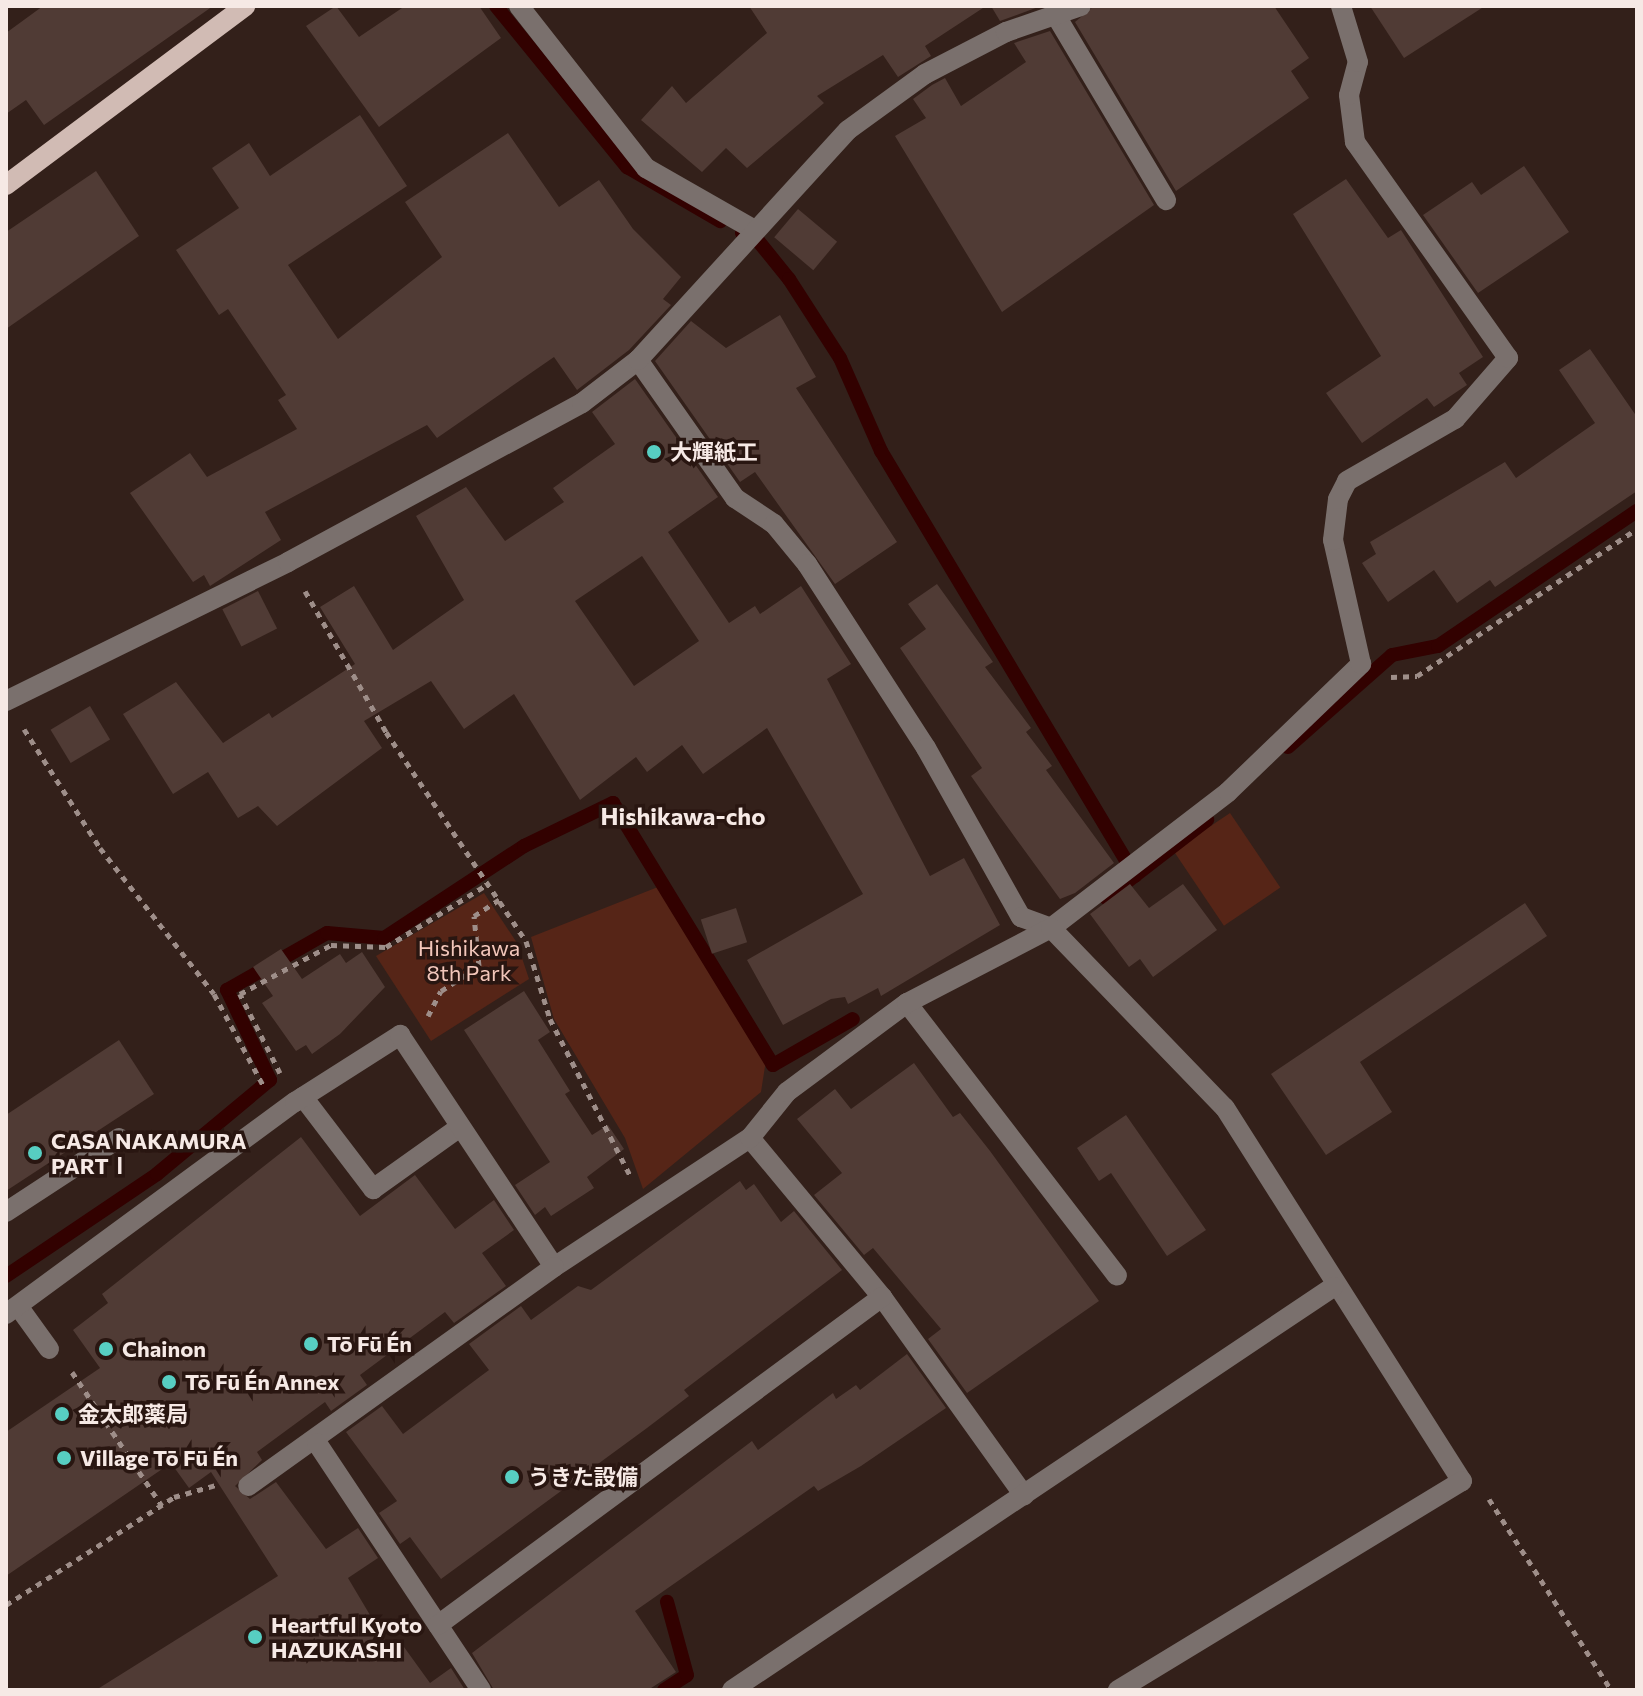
<!DOCTYPE html>
<html>
<head>
<meta charset="utf-8">
<style>
  body { margin:0 }
  #map { position:relative; width:1643px; height:1696px; overflow:hidden; background:#33201a; font-family:Commissioner,"Noto Sans JP",sans-serif }
  div>[style] { position:absolute }
  [style*='--x'] { left:calc(var(--x)*1px); top:calc(var(--y)*1px); width:calc(var(--w)*1px); rotate:calc(var(--a)*1deg) }
  .green>* { inset:0; background:#562517; transform-origin:0 0 }
  .stream>* { height:14px; margin:-7px; padding:0 7px; transform-origin:7px; border-radius:7px; background:#320100 }
  .building>* { inset:0; background:#503b35; transform-origin:0 0 }
  .path>* { height:5px; margin-top:-2.5px; transform-origin:0; background:repeating-linear-gradient(90deg,#9e8e89 0 6px,transparent 0 12px) }
  .minor>* { height:20px; margin:-10px; padding:0 10px; transform-origin:10px; border-radius:10px; background:#7a706d }
  .major>* { height:20px; margin:-10px; padding:0 10px; transform-origin:10px; border-radius:10px; background:#d1bbb4 }
  .dots>* { width:22px; height:22px; translate:-50% -50%; box-sizing:border-box; border:4px solid #291611; border-radius:50% }
  span { translate:-50% -50%; white-space:nowrap; text-align:center; line-height:1.15; -webkit-text-stroke:7px #291611; paint-order:stroke }
  .poi-label { font-size:22px; color:#f6e9e5; font-weight:700 }
  .left { translate:0 -50%; text-align:left }
  .park-label { font-size:22px; color:#f2c6ba }
  .neighbourhood-label { font-size:24px; color:#f6e9e5; font-weight:700 }
  .frame { position:absolute; inset:0; border:8px solid #f6e9e5; pointer-events:none }
</style>
</head>
<body>
<div id="map">
  <div class="green">
    <div style="left:1230px;top:813px;width:90px;height:68px;rotate:56deg"></div>
    <div style="clip-path:polygon(658px 887px,766px 1060px,761px 1092px,643px 1189px,625px 1138px,554px 1019px,531px 937px)"></div>
    <div style="clip-path:polygon(484px 893px,517px 943px,529px 979px,431px 1041px,376px 956px)"></div>
  </div>
  <div class="stream">
    <div style="--x:496;--y:6;--w:208;--a:50.9"></div>
    <div style="--x:627;--y:167;--w:108;--a:30.1"></div>
    <div style="--x:742;--y:233;--w:19;--a:28"></div>
    <div style="--x:759;--y:242;--w:48;--a:51"></div>
    <div style="--x:789;--y:279;--w:94;--a:57.2"></div>
    <div style="--x:840;--y:358;--w:102;--a:66.2"></div>
    <div style="--x:881;--y:451;--w:495;--a:59.1"></div>
    <div style="--x:1288;--y:747;--w:139;--a:-41.5"></div>
    <div style="--x:1392;--y:655;--w:47;--a:-11.1"></div>
    <div style="--x:1438;--y:646;--w:240;--a:-34.2"></div>
    <div style="--x:1106;--y:898;--w:128;--a:-37.7"></div>
    <div style="--x:6;--y:1276;--w:182;--a:-34"></div>
    <div style="--x:157;--y:1174;--w:147;--a:-39.8"></div>
    <div style="--x:270;--y:1080;--w:100;--a:-115.5"></div>
    <div style="--x:227;--y:990;--w:115;--a:-29.7"></div>
    <div style="--x:327;--y:933;--w:57;--a:5"></div>
    <div style="--x:384;--y:938;--w:168;--a:-33.3"></div>
    <div style="--x:524;--y:846;--w:99;--a:-25.8"></div>
    <div style="--x:613;--y:803;--w:307;--a:58.6"></div>
    <div style="--x:773;--y:1065;--w:92;--a:-29.9"></div>
    <div style="--x:664;--y:1690;--w:27;--a:-33"></div>
    <div style="--x:687;--y:1675;--w:76;--a:-105.3"></div>
  </div>
  <div class="building">
    <div style="clip-path:polygon(43px 6px,213px 6px,44px 125px,26px 100px,6px 114px,6px 33px)"></div>
    <div style="clip-path:polygon(336px 6px,359px 37px,405px 6px,479px 6px,501px 38px,379px 127px,306px 26px)"></div>
    <div style="clip-path:polygon(749px 6px,986px 6px,925px 46px,931px 56px,898px 77px,883px 55px,817px 96px,824px 103px,747px 168px,726px 148px,702px 172px,641px 120px,672px 86px,686px 103px,767px 33px)"></div>
    <div style="clip-path:polygon(991px 6px,1041px 6px,1000px 21px)"></div>
    <div style="clip-path:polygon(1094px 6px,1274px 6px,1309px 58px,1291px 71px,1309px 98px,1176px 191px,1075px 22px)"></div>
    <div style="clip-path:polygon(1370px 6px,1485px 6px,1404px 58px)"></div>
    <div style="clip-path:polygon(1050px 31px,1154px 205px,1002px 312px,895px 136px,926px 118px,913px 99px,932px 85px,945px 78px,961px 106px,1026px 62px,1014px 43px)"></div>
    <div style="clip-path:polygon(360px 115px,407px 186px,288px 265px,338px 339px,442px 257px,405px 202px,508px 133px,559px 207px,599px 180px,633px 229px,681px 277px,663px 299px,671px 305px,629px 350px,577px 390px,554px 357px,437px 438px,427px 425px,265px 512px,281px 540px,210px 586px,204px 575px,193px 582px,130px 493px,190px 453px,207px 477px,297px 429px,278px 400px,286px 395px,228px 309px,219px 315px,176px 250px,239px 208px,212px 168px,249px 143px,270px 176px)"></div>
    <div style="clip-path:polygon(1524px 166px,1569px 232px,1478px 293px,1423px 215px,1472px 182px,1481px 195px)"></div>
    <div style="clip-path:polygon(96px 171px,139px 236px,6px 329px,6px 232px)"></div>
    <div style="clip-path:polygon(1346px 179px,1388px 238px,1401px 230px,1483px 357px,1459px 373px,1467px 385px,1434px 407px,1427px 398px,1362px 443px,1326px 393px,1381px 356px,1293px 214px)"></div>
    <div style="left:798px;top:209px;width:51px;height:37px;rotate:40deg"></div>
    <div style="clip-path:polygon(780px 315px,816px 377px,796px 388px,897px 542px,835px 584px,755px 472px,740px 482px,655px 361px,691px 321px,726px 348px)"></div>
    <div style="clip-path:polygon(1590px 349px,1637px 417px,1637px 491px,1495px 587px,1490px 580px,1457px 603px,1434px 570px,1388px 602px,1362px 563px,1376px 554px,1370px 542px,1505px 462px,1516px 478px,1595px 423px,1559px 370px)"></div>
    <div style="clip-path:polygon(evenodd,635px 379px,718px 497px,668px 532px,729px 623px,755px 606px,760px 614px,801px 586px,851px 664px,827px 679px,930px 876px,964px 858px,1000px 925px,881px 996px,878px 988px,848px 1004px,845px 997px,831px 999px,783px 1025px,747px 960px,863px 894px,767px 728px,703px 774px,682px 745px,647px 772px,636px 757px,580px 800px,514px 694px,464px 729px,431px 681px,364px 721px,382px 748px,277px 826px,258px 806px,238px 818px,208px 772px,173px 794px,123px 714px,176px 682px,223px 743px,269px 713px,272px 718px,355px 664px,320px 607px,354px 586px,393px 650px,464px 600px,416px 516px,466px 487px,505px 541px,564px 502px,553px 488px,615px 444px,592px 412px,635px 379px,642px 556px,699px 641px,634px 686px,575px 601px,642px 556px)"></div>
    <div style="clip-path:polygon(937px 584px,993px 662px,985px 667px,1031px 728px,1026px 732px,1052px 766px,1046px 770px,1114px 863px,1075px 893px,1060px 899px,998px 814px,971px 776px,982px 768px,900px 648px,926px 629px,908px 604px)"></div>
    <div style="left:258px;top:591px;width:42px;height:40px;rotate:63deg"></div>
    <div style="left:90px;top:706px;width:39px;height:46px;rotate:59deg"></div>
    <div style="clip-path:polygon(1130px 884px,1149px 908px,1183px 884px,1217px 930px,1153px 977px,1140px 959px,1129px 967px,1090px 914px)"></div>
    <div style="clip-path:polygon(1525px 903px,1547px 936px,1360px 1062px,1392px 1112px,1326px 1155px,1271px 1074px)"></div>
    <div style="left:736px;top:908px;width:36px;height:37px;rotate:72deg"></div>
    <div style="clip-path:polygon(281px 949px,302px 979px,340px 954px,346px 963px,362px 952px,385px 987px,340px 1034px,312px 1054px,306px 1045px,296px 1051px,262px 1003px,273px 996px,253px 967px)"></div>
    <div style="clip-path:polygon(524px 991px,550px 1032px,538px 1040px,570px 1091px,565px 1094px,592px 1135px,608px 1125px,624px 1149px,587px 1177px,594px 1188px,551px 1216px,545px 1207px,535px 1215px,515px 1185px,550px 1162px,464px 1030px)"></div>
    <div style="clip-path:polygon(119px 1040px,154px 1094px,6px 1191px,6px 1115px)"></div>
    <div style="clip-path:polygon(914px 1063px,953px 1117px,960px 1113px,990px 1151px,1099px 1301px,967px 1393px,928px 1339px,941px 1329px,873px 1248px,864px 1255px,814px 1195px,842px 1173px,797px 1119px,835px 1089px,851px 1109px)"></div>
    <div style="clip-path:polygon(1126px 1115px,1206px 1230px,1167px 1256px,1111px 1173px,1099px 1181px,1077px 1148px)"></div>
    <div style="clip-path:polygon(301px 1137px,360px 1216px,415px 1175px,455px 1229px,494px 1200px,514px 1230px,482px 1253px,506px 1286px,454px 1323px,445px 1312px,360px 1375px,367px 1385px,331px 1411px,325px 1402px,257px 1452px,262px 1460px,235px 1486px,250px 1499px,276px 1482px,326px 1549px,358px 1528px,378px 1558px,348px 1578px,386px 1642px,404px 1647px,430px 1683px,451px 1668px,465px 1690px,96px 1690px,278px 1576px,211px 1472px,189px 1488px,171px 1463px,6px 1576px,6px 1432px,100px 1368px,73px 1330px,108px 1303px,102px 1294px)"></div>
    <div style="clip-path:polygon(740px 1181px,746px 1190px,754px 1184px,781px 1222px,794px 1211px,842px 1270px,684px 1390px,689px 1396px,647px 1428px,441px 1579px,410px 1537px,400px 1544px,379px 1513px,397px 1501px,346px 1432px,382px 1406px,403px 1434px,489px 1370px,469px 1344px,521px 1306px,531px 1320px,578px 1286px,591px 1290px)"></div>
    <div style="clip-path:polygon(907px 1354px,946px 1408px,861px 1466px,818px 1491px,814px 1486px,635px 1611px,676px 1672px,648px 1690px,494px 1690px,472px 1653px,752px 1441px,758px 1450px,833px 1393px,836px 1399px,856px 1385px,860px 1390px)"></div>
  </div>
  <div class="path">
    <div style="--x:305;--y:591;--w:163;--a:60.1"></div>
    <div style="--x:386;--y:732;--w:252;--a:56.2"></div>
    <div style="--x:526;--y:941;--w:82;--a:72.9"></div>
    <div style="--x:550;--y:1019;--w:178;--a:62.9"></div>
    <div style="--x:1391;--y:677;--w:26;--a:-2"></div>
    <div style="--x:1417;--y:676;--w:265;--a:-33.8"></div>
    <div style="--x:24;--y:729;--w:141;--a:57.4"></div>
    <div style="--x:100;--y:848;--w:185;--a:52"></div>
    <div style="--x:214;--y:994;--w:103;--a:61.7"></div>
    <div style="--x:428;--y:1016;--w:28;--a:-63"></div>
    <div style="--x:441;--y:991;--w:45;--a:-33.3"></div>
    <div style="--x:479;--y:966;--w:50;--a:-95.7"></div>
    <div style="--x:474;--y:916;--w:30;--a:-33"></div>
    <div style="--x:280;--y:1073;--w:89;--a:-116.9"></div>
    <div style="--x:240;--y:994;--w:103;--a:-28.3"></div>
    <div style="--x:331;--y:945;--w:55;--a:2.1"></div>
    <div style="--x:386;--y:947;--w:120;--a:-31.7"></div>
    <div style="--x:72;--y:1372;--w:161;--a:56.1"></div>
    <div style="--x:1489;--y:1499;--w:227;--a:57.4"></div>
    <div style="--x:6;--y:1605;--w:200;--a:-32.7"></div>
    <div style="--x:174;--y:1497;--w:44;--a:-15.9"></div>
  </div>
  <div class="minor">
    <div style="--x:519;--y:6;--w:206;--a:51.9"></div>
    <div style="--x:646;--y:168;--w:121;--a:29.7"></div>
    <div style="--x:1058;--y:19;--w:211;--a:59.2"></div>
    <div style="--x:638;--y:360;--w:169;--a:54.9"></div>
    <div style="--x:735;--y:498;--w:47;--a:33.7"></div>
    <div style="--x:774;--y:524;--w:52;--a:50.5"></div>
    <div style="--x:807;--y:564;--w:219;--a:57.1"></div>
    <div style="--x:926;--y:748;--w:194;--a:60.7"></div>
    <div style="--x:1021;--y:917;--w:32;--a:20"></div>
    <div style="--x:1051;--y:928;--w:223;--a:-37.5"></div>
    <div style="--x:1228;--y:792;--w:185;--a:-43.9"></div>
    <div style="--x:1361;--y:664;--w:127;--a:-102.7"></div>
    <div style="--x:1333;--y:540;--w:41;--a:-83"></div>
    <div style="--x:1338;--y:499;--w:20;--a:-63"></div>
    <div style="--x:1347;--y:481;--w:125;--a:-29.9"></div>
    <div style="--x:1455;--y:419;--w:81;--a:-49"></div>
    <div style="--x:1508;--y:358;--w:265;--a:-125.3"></div>
    <div style="--x:1355;--y:142;--w:47;--a:-97.3"></div>
    <div style="--x:1349;--y:95;--w:34;--a:-75"></div>
    <div style="--x:1358;--y:62;--w:59;--a:-106.9"></div>
    <div style="--x:6;--y:701;--w:314;--a:-26.2"></div>
    <div style="--x:288;--y:562;--w:334;--a:-28.4"></div>
    <div style="--x:582;--y:403;--w:71;--a:-37.5"></div>
    <div style="--x:638;--y:360;--w:311;--a:-47.6"></div>
    <div style="--x:848;--y:130;--w:95;--a:-36"></div>
    <div style="--x:925;--y:74;--w:91;--a:-27.4"></div>
    <div style="--x:1006;--y:32;--w:79;--a:-19.1"></div>
    <div style="--x:907;--y:1003;--w:344;--a:52.4"></div>
    <div style="--x:303;--y:1097;--w:116;--a:52.7"></div>
    <div style="--x:373;--y:1189;--w:107;--a:-35.5"></div>
    <div style="--x:750;--y:1138;--w:207;--a:50.3"></div>
    <div style="--x:882;--y:1297;--w:244;--a:54.4"></div>
    <div style="--x:6;--y:1212;--w:135;--a:-33.2"></div>
    <div style="--x:554;--y:1267;--w:235;--a:-33.4"></div>
    <div style="--x:750;--y:1138;--w:59;--a:-51.2"></div>
    <div style="--x:787;--y:1092;--w:149;--a:-36.6"></div>
    <div style="--x:907;--y:1003;--w:162;--a:-27.5"></div>
    <div style="--x:1051;--y:928;--w:250;--a:46"></div>
    <div style="--x:1225;--y:1108;--w:442;--a:57.6"></div>
    <div style="--x:1462;--y:1481;--w:403;--a:148.7"></div>
    <div style="--x:18;--y:1306;--w:53;--a:54.2"></div>
    <div style="--x:6;--y:1314;--w:358;--a:-36.3"></div>
    <div style="--x:295;--y:1102;--w:125;--a:-32.5"></div>
    <div style="--x:400;--y:1035;--w:278;--a:56.4"></div>
    <div style="--x:554;--y:1267;--w:376;--a:144.4"></div>
    <div style="--x:317;--y:1443;--w:296;--a:56.4"></div>
    <div style="--x:438;--y:1625;--w:552;--a:-36.45"></div>
    <div style="--x:732;--y:1690;--w:724;--a:-33.84"></div>
  </div>
  <div class="major">
    <div style="--x:6;--y:185;--w:299;--a:-36.8"></div>
  </div>
  <div class="dots">
    <div style="left:654px;top:452px;background:#57cec2"></div>
    <div style="left:35px;top:1153px;background:#57cec2"></div>
    <div style="left:311px;top:1344px;background:#57cec2"></div>
    <div style="left:106px;top:1349px;background:#57cec2"></div>
    <div style="left:169px;top:1382px;background:#57cec2"></div>
    <div style="left:62px;top:1414px;background:#57cec2"></div>
    <div style="left:64px;top:1458px;background:#57cec2"></div>
    <div style="left:512px;top:1477px;background:#57cec2"></div>
    <div style="left:255px;top:1637px;background:#57cec2"></div>
  </div>
  <div class="poi-label">
    <span class="left" style="left:670px;top:452px">大輝紙工</span>
    <span class="left" style="left:51px;top:1153px">CASA NAKAMURA<br>PARTⅠ</span>
    <span class="left" style="left:327px;top:1344px">Tō Fū Én</span>
    <span class="left" style="left:122px;top:1349px">Chainon</span>
    <span class="left" style="left:185px;top:1382px">Tō Fū Én Annex</span>
    <span class="left" style="left:78px;top:1414px">金太郎薬局</span>
    <span class="left" style="left:80px;top:1458px">Village Tō Fū Én</span>
    <span class="left" style="left:528px;top:1477px">うきた設備</span>
    <span class="left" style="left:271px;top:1637px">Heartful Kyoto<br>HAZUKASHI</span>
  </div>
  <div class="park-label">
    <span style="left:469px;top:960px">Hishikawa<br>8th Park</span>
  </div>
  <div class="neighbourhood-label">
    <span style="left:683px;top:816px">Hishikawa-cho</span>
  </div>
  <div class="frame"></div>
</div>
</body>
</html>
